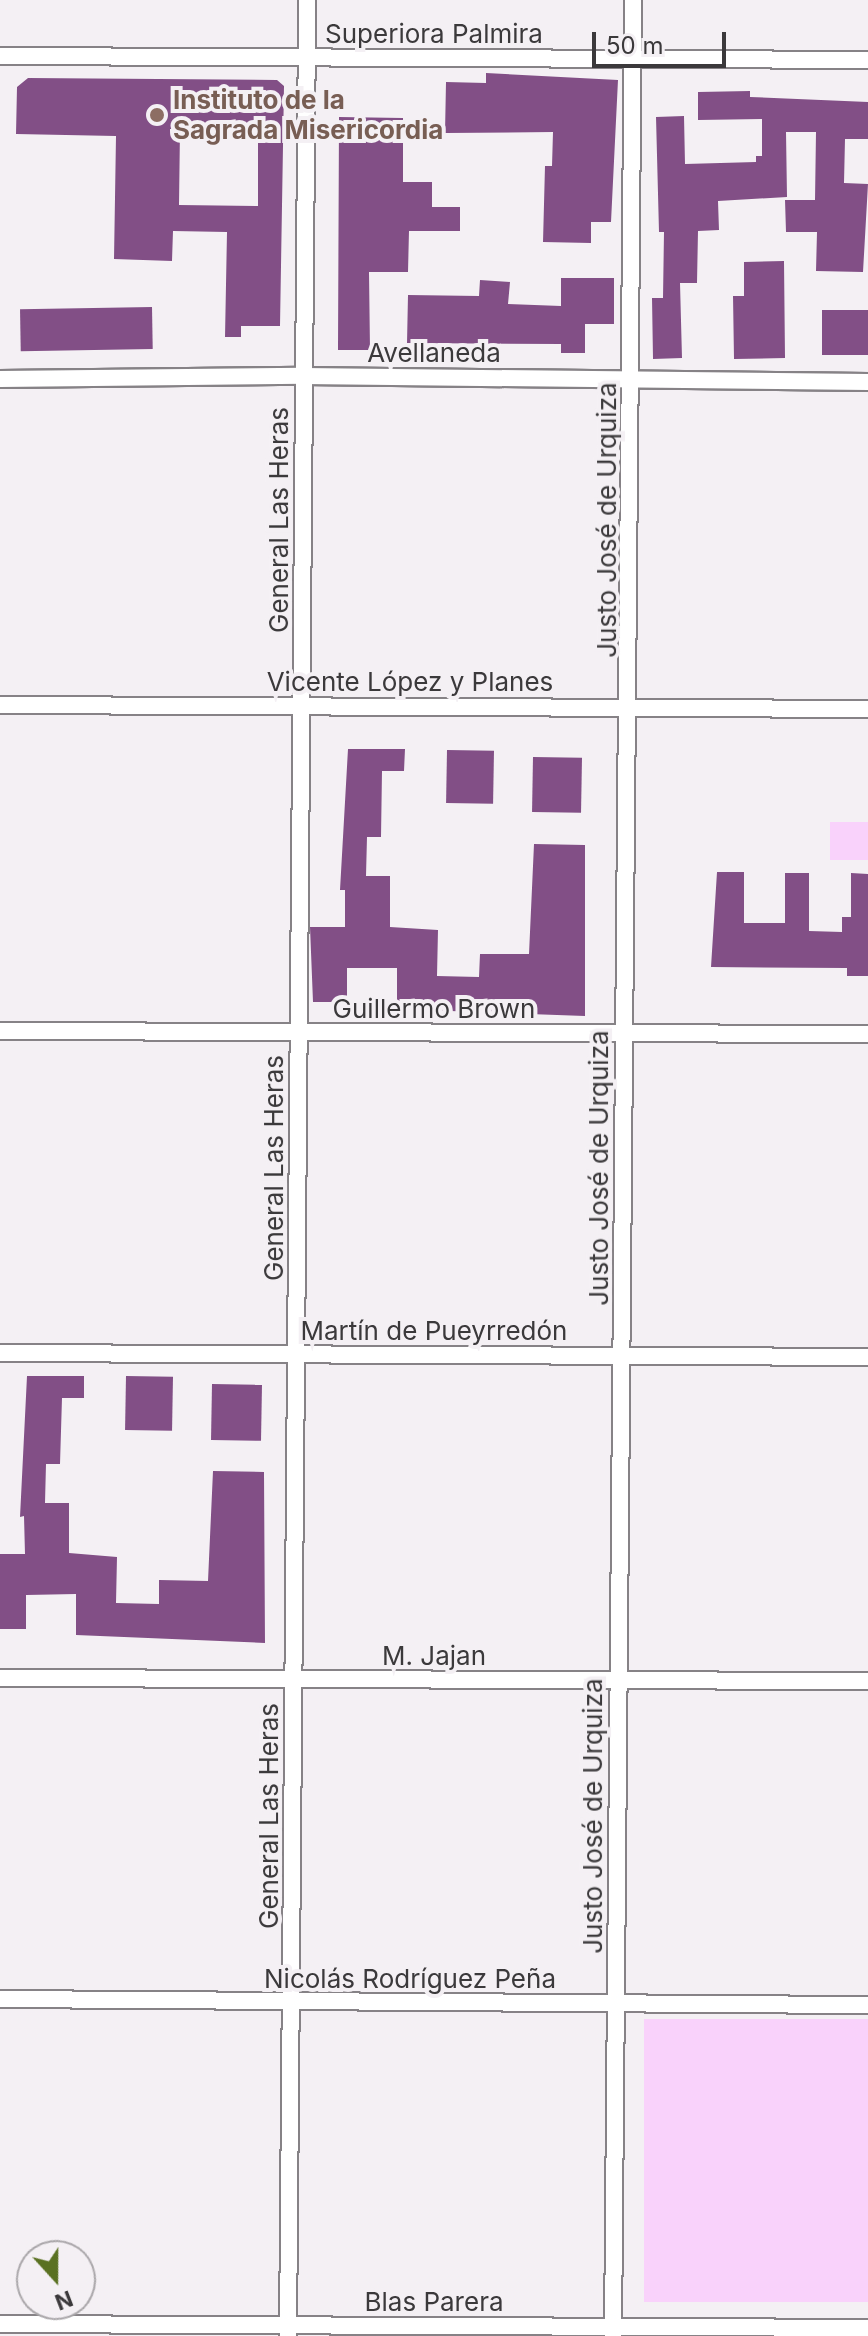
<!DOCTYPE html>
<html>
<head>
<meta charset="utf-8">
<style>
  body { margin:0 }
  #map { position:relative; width:868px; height:2336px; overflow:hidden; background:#f4f0f4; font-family:Inter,sans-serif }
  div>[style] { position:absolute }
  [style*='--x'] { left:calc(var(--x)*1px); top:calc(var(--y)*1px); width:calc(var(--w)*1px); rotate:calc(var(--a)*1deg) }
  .green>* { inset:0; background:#f9d2fb; transform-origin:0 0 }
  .building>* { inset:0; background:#824f86; transform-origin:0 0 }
  .roads { filter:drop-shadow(2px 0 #868286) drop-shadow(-2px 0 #868286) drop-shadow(0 2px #868286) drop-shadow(0 -2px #868286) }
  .street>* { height:16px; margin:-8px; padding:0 8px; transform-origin:8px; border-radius:8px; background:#fff }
  .dots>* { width:22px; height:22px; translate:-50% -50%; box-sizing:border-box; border:4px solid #f4f0f4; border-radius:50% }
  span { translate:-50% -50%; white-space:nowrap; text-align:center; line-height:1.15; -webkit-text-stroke:8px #f4f0f4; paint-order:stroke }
  .street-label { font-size:26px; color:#3b393b }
  .education-label { font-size:26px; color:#785e54; font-weight:700 }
  .left { translate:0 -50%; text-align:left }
  .north { position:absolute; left:16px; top:2240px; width:80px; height:80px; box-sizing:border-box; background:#f4f0f4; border:2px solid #aaa7aa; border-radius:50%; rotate:159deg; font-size:22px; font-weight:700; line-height:32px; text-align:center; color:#3b393b }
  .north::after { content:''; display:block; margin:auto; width:28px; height:36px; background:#5a7122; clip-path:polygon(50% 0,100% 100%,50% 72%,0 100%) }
  .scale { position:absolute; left:592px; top:32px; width:134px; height:36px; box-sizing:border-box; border:4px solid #3b393b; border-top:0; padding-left:10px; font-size:24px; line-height:28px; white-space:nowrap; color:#3b393b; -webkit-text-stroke:6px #f4f0f4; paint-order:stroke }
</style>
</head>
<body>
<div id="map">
  <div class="green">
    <div style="left:830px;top:822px;width:38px;height:38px"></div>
    <div style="left:868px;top:2019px;width:283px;height:224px;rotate:90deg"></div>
  </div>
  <div class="building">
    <div style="clip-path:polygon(486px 73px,618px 80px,611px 222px,591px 222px,591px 243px,543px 242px,545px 166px,552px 166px,553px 132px,445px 133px,446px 82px,486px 83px)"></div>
    <div style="clip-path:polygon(evenodd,28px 78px,277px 80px,284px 86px,280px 326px,241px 326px,241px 337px,225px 337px,227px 232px,173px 231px,172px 261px,114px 259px,116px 136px,16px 134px,17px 87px,28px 78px,180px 129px,258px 136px,258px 206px,179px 205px,180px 129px)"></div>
    <div style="clip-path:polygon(750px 91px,750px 97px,868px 102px,868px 139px,845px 139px,844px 183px,868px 184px,863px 272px,816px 271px,817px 232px,786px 232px,785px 200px,815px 200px,816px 132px,786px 132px,787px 197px,718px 201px,719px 230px,698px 231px,697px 283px,680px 283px,682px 358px,653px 359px,652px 298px,663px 298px,664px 232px,659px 232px,656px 117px,684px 116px,685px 164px,756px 162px,756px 156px,762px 156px,762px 119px,698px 120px,698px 92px)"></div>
    <div style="clip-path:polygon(339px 117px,403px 118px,403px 182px,432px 182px,432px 207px,460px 207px,460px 231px,409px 231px,408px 272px,369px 272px,370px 350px,338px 350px)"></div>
    <div style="clip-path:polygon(784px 261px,785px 358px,734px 359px,733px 296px,744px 296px,744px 262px)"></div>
    <div style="clip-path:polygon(561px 278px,614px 278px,614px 324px,585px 324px,585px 353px,561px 353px,561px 344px,407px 343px,408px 295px,479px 296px,480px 280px,510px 282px,508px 304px,561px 306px)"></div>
    <div style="left:152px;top:307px;width:42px;height:132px;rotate:89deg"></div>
    <div style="left:868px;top:310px;width:45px;height:46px;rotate:90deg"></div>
    <div style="clip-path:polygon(348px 749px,405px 749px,404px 771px,382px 771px,381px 837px,367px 837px,366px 876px,390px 876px,390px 927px,438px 930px,437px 976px,479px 977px,480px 954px,529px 954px,534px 844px,585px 845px,585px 1016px,397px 1009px,397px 968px,347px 968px,347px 1002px,313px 1002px,310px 927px,345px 927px,345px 890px,340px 890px)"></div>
    <div style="left:447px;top:750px;width:47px;height:53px;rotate:1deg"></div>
    <div style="left:533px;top:757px;width:49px;height:55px;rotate:1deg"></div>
    <div style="clip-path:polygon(717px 872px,744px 872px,744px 923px,785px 923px,785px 873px,809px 873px,809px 931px,842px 932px,842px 917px,851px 917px,851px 873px,868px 874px,868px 976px,847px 976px,847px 968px,711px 967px)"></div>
    <div style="clip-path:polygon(27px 1376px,84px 1376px,84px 1398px,62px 1398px,60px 1464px,46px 1464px,45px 1503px,69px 1503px,69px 1553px,117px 1557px,116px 1603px,159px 1604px,159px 1580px,208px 1581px,213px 1471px,264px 1472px,265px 1643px,76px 1635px,76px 1594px,26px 1595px,26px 1629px,0 1629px,0 1554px,25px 1554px,24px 1516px,20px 1517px)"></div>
    <div style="left:126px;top:1376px;width:47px;height:54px;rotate:1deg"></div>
    <div style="left:212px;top:1384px;width:50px;height:56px;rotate:1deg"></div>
  </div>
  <div class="roads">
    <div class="street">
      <div style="--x:0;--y:56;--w:868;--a:0.26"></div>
      <div style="--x:0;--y:379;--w:303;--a:-0.6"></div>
      <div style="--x:303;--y:376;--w:565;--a:0.61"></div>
      <div style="--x:0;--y:705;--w:868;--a:0.26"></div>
      <div style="--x:0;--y:1031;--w:868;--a:0.2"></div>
      <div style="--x:0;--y:1353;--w:868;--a:0.26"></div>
      <div style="--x:0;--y:1678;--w:868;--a:0.2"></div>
      <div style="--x:0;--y:1999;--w:868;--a:0.4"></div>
      <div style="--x:0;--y:2324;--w:868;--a:0.26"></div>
      <div style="--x:288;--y:2336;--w:2336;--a:-89.53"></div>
      <div style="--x:613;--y:2336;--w:2336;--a:-89.51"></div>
    </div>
  </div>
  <div class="dots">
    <div style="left:157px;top:115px;background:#8d6e63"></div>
  </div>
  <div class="street-label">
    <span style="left:434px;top:34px">Superiora Palmira</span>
    <span style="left:434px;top:353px">Avellaneda</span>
    <span style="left:279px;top:520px;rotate:-90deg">General Las Heras</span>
    <span style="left:607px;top:520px;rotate:-90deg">Justo José de Urquiza</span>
    <span style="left:410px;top:682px">Vicente López y Planes</span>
    <span style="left:434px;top:1009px">Guillermo Brown</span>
    <span style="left:274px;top:1168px;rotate:-90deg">General Las Heras</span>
    <span style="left:599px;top:1168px;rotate:-90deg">Justo José de Urquiza</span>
    <span style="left:434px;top:1331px">Martín de Pueyrredón</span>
    <span style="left:434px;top:1656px">M. Jajan</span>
    <span style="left:269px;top:1816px;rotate:-90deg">General Las Heras</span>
    <span style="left:593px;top:1816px;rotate:-90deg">Justo José de Urquiza</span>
    <span style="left:410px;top:1979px">Nicolás Rodríguez Peña</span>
    <span style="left:434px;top:2302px">Blas Parera</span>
  </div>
  <div class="education-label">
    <span class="left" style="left:173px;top:115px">Instituto de la<br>Sagrada Misericordia</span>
  </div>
  <div class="north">N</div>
  <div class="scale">50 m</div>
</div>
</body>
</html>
